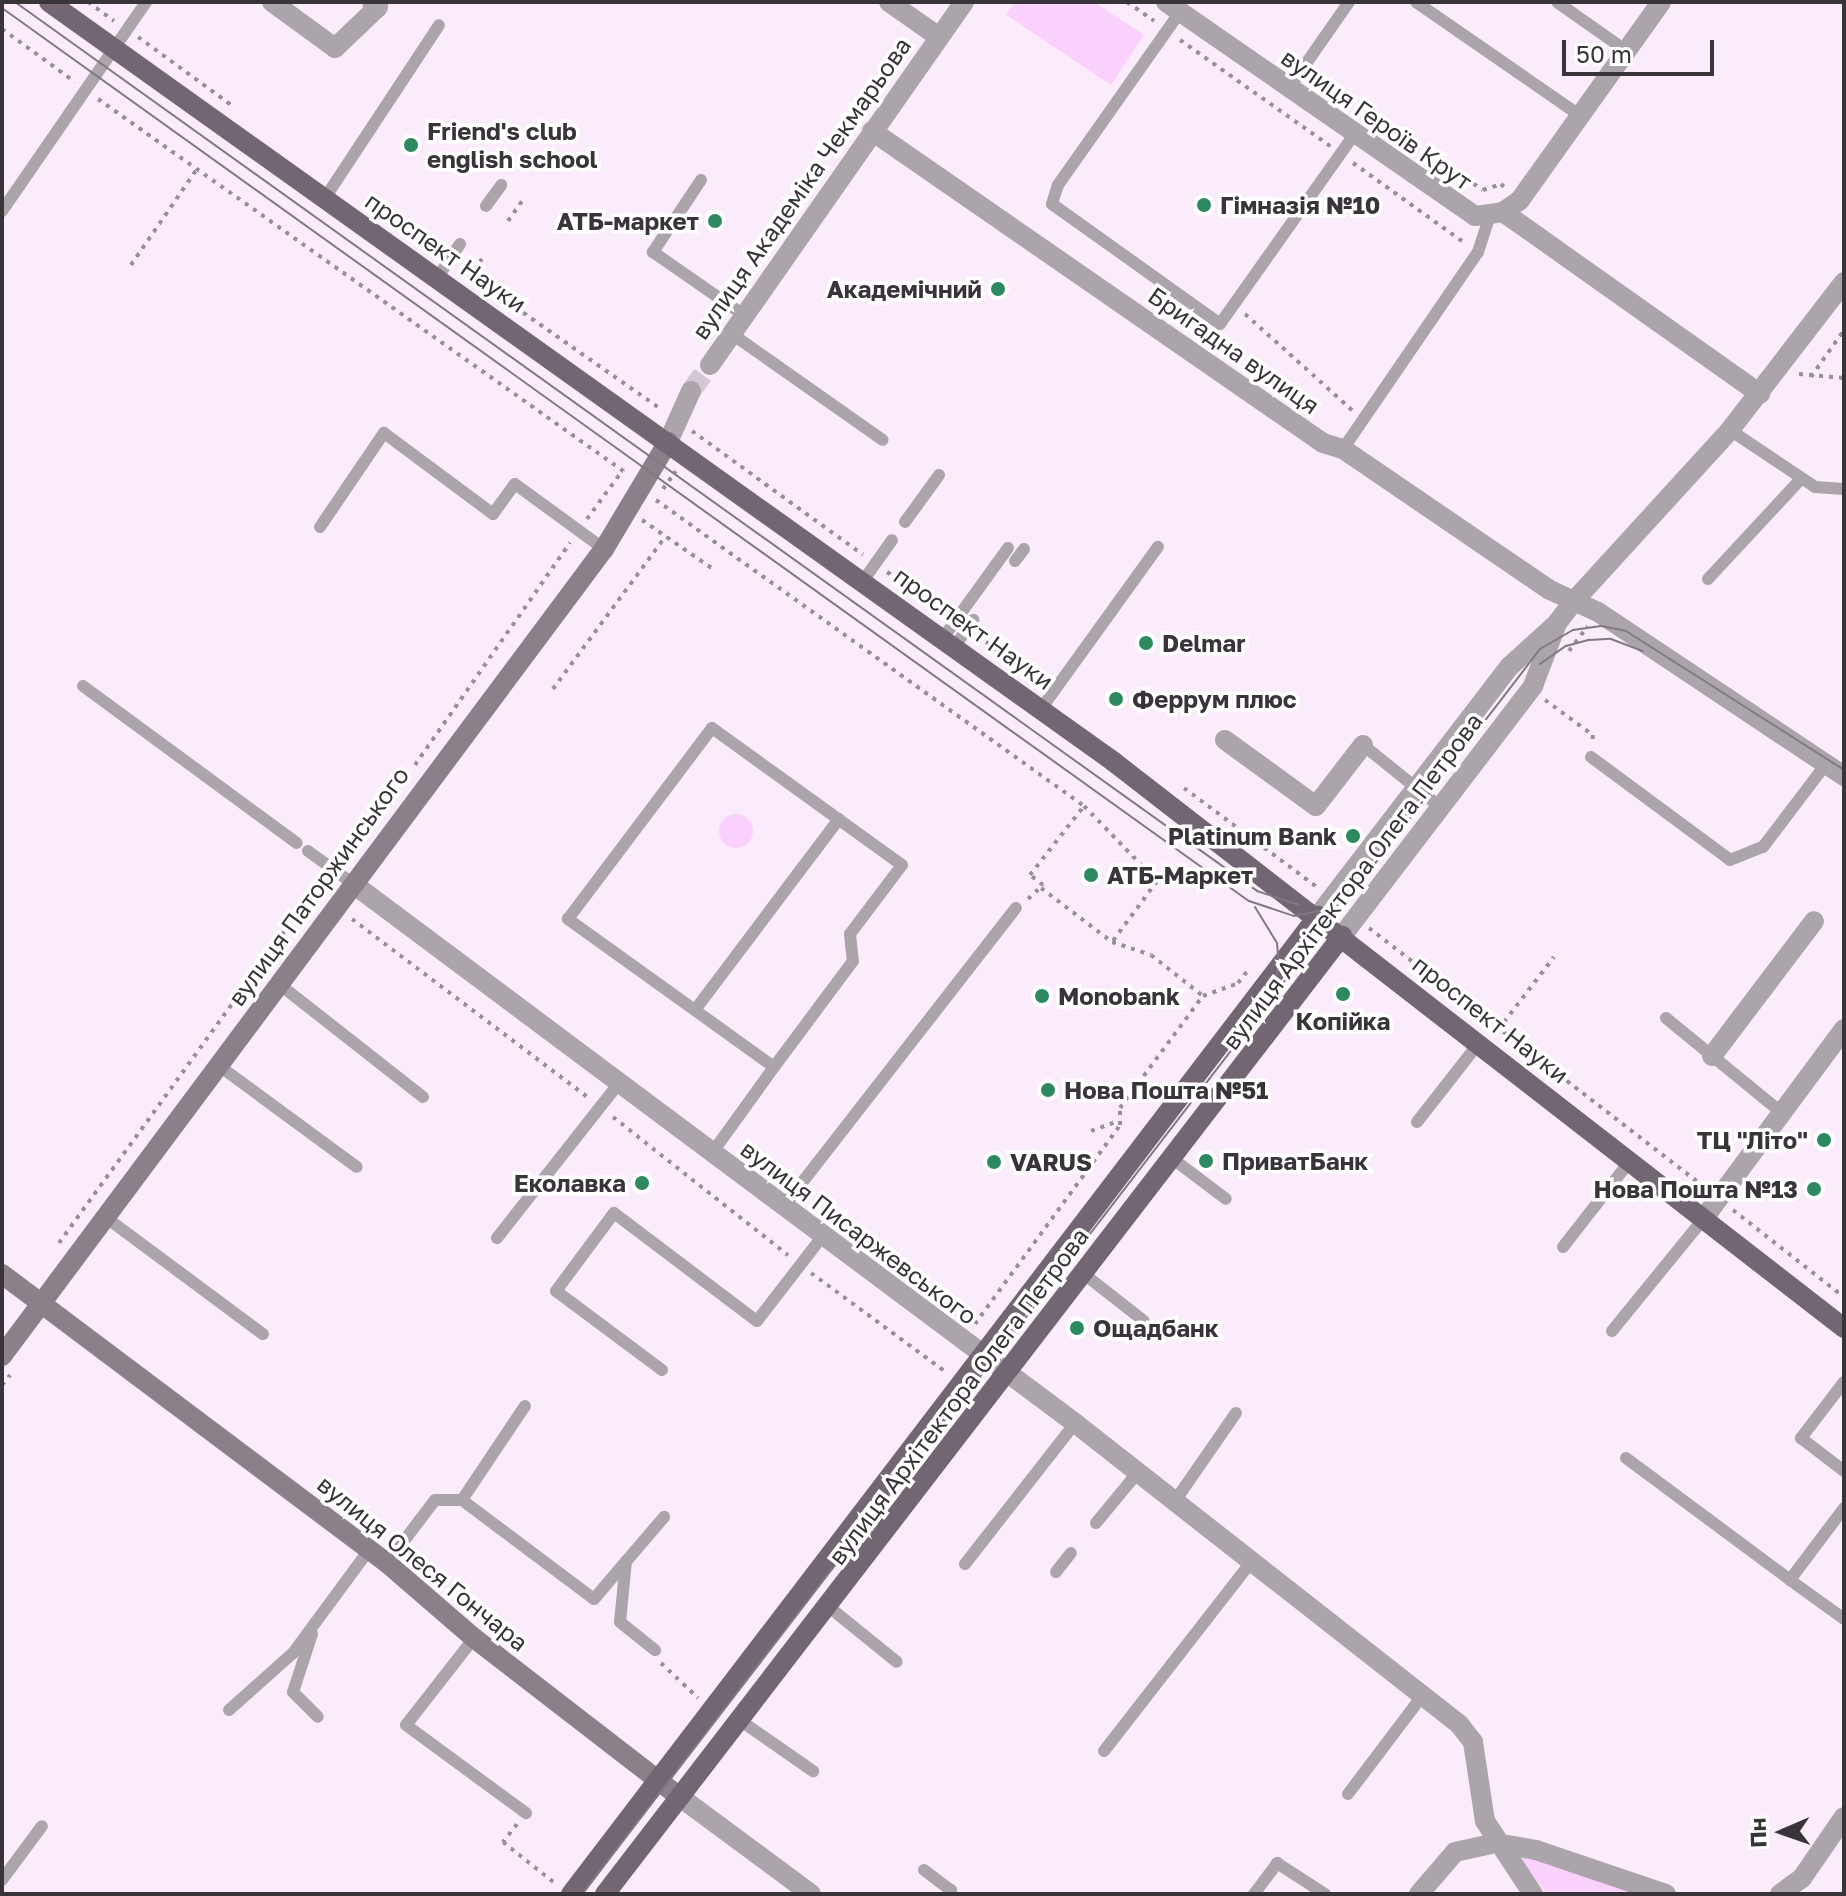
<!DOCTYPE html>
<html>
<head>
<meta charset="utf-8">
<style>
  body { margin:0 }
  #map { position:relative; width:1846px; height:1896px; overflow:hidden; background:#faecfb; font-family:"Golos Text",sans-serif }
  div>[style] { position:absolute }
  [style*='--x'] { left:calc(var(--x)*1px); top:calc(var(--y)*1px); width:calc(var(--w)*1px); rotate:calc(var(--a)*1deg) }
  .green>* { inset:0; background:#fad1fc }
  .round { border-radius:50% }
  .street-tunnel>* { height:20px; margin-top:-10px; transform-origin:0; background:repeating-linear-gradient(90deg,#d3c7d4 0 20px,transparent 0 30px) }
  .path>* { height:4px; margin-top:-2px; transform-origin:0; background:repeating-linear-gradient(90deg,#988f99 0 4px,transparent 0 10px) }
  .lane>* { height:12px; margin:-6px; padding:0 6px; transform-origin:6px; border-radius:6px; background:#aba5ab }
  .street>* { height:20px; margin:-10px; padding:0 10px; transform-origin:10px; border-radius:10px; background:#aba5ab }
  .secondary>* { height:20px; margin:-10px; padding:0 10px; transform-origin:10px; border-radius:10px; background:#89808a }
  .primary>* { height:20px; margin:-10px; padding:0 10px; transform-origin:10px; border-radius:10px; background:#716672 }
  .tram>* { height:2px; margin:-1px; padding:0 1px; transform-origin:1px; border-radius:1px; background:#817982 }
  .dots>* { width:22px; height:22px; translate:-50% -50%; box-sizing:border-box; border:4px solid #fff; border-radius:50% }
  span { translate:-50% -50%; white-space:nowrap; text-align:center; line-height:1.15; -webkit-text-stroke:7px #fff; paint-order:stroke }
  .street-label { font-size:24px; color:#39343a }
  .poi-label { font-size:24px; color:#39343a; font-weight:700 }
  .left { translate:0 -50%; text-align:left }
  .right { translate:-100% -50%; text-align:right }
  .frame { position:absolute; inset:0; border:4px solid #39343a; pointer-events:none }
  .north { position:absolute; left:1742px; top:1792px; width:80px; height:80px; -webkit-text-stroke:6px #fff; paint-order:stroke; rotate:268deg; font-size:22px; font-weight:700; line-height:32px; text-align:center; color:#39343a }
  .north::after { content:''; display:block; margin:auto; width:28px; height:36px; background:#39343a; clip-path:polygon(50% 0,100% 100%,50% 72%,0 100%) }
  .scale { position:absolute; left:1562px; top:40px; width:152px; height:36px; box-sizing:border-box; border:4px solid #39343a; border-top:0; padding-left:10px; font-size:24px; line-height:28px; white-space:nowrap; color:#39343a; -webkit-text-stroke:6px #fff; paint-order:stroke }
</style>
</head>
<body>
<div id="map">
  <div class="green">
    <div style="clip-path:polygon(1015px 2px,1094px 2px,1144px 35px,1111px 85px,1006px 15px)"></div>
    <div class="round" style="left:719px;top:814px;width:34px;height:34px"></div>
    <div style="clip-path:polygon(1530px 1857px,1639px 1894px,1547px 1894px,1520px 1859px)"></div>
  </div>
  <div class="street-tunnel">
    <div style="--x:691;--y:391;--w:32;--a:-54"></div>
  </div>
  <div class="path">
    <div style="--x:88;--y:2;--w:32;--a:36"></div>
    <div style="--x:1127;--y:2;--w:33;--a:35"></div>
    <div style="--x:2;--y:29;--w:90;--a:36"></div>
    <div style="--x:138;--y:37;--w:119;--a:36.1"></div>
    <div style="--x:1180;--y:40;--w:184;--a:35.2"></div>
    <div style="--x:1317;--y:76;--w:201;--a:34.5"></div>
    <div style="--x:1483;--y:190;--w:19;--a:-18"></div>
    <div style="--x:1501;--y:184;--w:7;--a:45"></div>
    <div style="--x:98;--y:99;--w:647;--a:35.31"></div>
    <div style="--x:1353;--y:163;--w:139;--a:35.6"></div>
    <div style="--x:508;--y:221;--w:24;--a:-55"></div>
    <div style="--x:131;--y:265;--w:116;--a:-55.5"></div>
    <div style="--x:469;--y:278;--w:23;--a:-56"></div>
    <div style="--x:515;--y:307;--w:179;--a:35"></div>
    <div style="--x:1245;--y:314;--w:144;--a:41.9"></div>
    <div style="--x:1799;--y:374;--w:45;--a:5.1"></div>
    <div style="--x:1811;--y:377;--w:57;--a:-54.9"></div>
    <div style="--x:692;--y:431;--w:211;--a:35.9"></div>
    <div style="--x:663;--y:489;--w:22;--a:-54"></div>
    <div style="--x:656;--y:500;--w:526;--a:35.56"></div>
    <div style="--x:1084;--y:806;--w:105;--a:45.8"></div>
    <div style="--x:1157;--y:881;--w:76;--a:126.4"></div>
    <div style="--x:587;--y:519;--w:61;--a:-53.7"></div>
    <div style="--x:642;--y:520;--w:86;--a:34.6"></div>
    <div style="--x:887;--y:572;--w:70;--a:34.6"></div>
    <div style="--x:978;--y:636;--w:79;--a:36.3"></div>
    <div style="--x:1569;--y:651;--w:31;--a:-53"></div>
    <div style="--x:553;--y:689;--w:190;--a:-53.6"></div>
    <div style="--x:1545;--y:700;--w:59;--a:36.1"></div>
    <div style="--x:1593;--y:735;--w:8;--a:97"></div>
    <div style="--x:415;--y:765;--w:271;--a:-55.1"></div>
    <div style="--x:1184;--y:788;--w:167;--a:36.7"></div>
    <div style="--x:341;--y:855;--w:87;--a:-49.2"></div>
    <div style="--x:1041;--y:888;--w:89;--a:37.3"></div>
    <div style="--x:1112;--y:942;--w:41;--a:18.4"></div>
    <div style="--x:1151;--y:955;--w:66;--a:38.3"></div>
    <div style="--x:1028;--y:899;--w:21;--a:-43"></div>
    <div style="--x:1043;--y:885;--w:16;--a:-142"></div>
    <div style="--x:1030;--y:875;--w:88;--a:-52"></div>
    <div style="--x:352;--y:919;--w:295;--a:37.1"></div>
    <div style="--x:1369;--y:928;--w:423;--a:37.7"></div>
    <div style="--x:1498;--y:1030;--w:92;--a:-52.5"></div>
    <div style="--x:613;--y:1117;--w:223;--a:38.3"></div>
    <div style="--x:1091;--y:1131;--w:30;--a:-20"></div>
    <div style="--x:1733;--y:1210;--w:141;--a:38.1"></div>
    <div style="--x:59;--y:1243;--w:447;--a:-54.1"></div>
    <div style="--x:811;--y:1273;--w:167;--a:36.3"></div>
    <div style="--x:975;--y:1324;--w:246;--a:-53.9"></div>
    <div style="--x:1120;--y:1125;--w:17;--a:-90"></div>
    <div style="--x:1120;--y:1108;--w:139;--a:-53.5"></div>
    <div style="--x:1203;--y:996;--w:37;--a:-20"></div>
    <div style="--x:1238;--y:983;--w:18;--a:-52"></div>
    <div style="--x:2;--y:1385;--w:13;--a:-51"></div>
    <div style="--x:661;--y:1663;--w:51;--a:43.4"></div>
    <div style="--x:517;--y:1824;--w:23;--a:128"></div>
    <div style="--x:503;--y:1842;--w:68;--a:38.4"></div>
  </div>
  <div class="lane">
    <div style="--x:1416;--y:2;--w:202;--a:34.7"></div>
    <div style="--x:1557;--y:2;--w:87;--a:35.2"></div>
    <div style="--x:1180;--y:12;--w:212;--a:125.2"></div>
    <div style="--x:1058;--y:185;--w:20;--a:108"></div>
    <div style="--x:1052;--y:204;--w:206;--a:35.5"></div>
    <div style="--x:1220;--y:324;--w:232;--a:-54.7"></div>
    <div style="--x:1289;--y:88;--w:105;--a:-55.1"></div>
    <div style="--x:701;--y:180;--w:87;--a:123.7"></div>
    <div style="--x:653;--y:252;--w:112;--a:34.8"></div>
    <div style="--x:325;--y:198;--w:207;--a:-56.6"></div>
    <div style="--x:486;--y:206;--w:26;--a:-54"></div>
    <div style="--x:2;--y:211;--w:254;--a:-55.4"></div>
    <div style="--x:437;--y:278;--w:41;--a:-55.9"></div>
    <div style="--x:732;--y:334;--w:184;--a:35.1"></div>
    <div style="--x:1730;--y:430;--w:102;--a:33.8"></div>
    <div style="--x:1815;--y:487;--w:29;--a:4"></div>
    <div style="--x:1343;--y:449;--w:239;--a:-55.6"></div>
    <div style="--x:1478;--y:252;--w:39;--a:-72"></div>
    <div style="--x:905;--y:522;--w:58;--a:-54.1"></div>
    <div style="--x:320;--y:527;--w:114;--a:-55.8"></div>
    <div style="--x:384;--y:433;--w:136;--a:36.6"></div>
    <div style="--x:493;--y:514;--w:37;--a:-54"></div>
    <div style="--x:515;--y:484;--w:110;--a:36.1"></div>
    <div style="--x:1015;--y:561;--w:15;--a:-53"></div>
    <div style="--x:1708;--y:579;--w:137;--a:-47.1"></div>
    <div style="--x:863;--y:581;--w:50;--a:-54.7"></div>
    <div style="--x:943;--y:638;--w:111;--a:-54.2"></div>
    <div style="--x:955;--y:646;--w:32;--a:-55"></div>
    <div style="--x:83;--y:686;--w:265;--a:36.3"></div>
    <div style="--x:1041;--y:709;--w:200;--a:-54.2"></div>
    <div style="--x:1363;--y:745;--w:97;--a:38.8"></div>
    <div style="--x:1591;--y:757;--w:173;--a:36.5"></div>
    <div style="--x:1730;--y:860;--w:35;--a:-22"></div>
    <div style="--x:1763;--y:847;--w:104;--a:-52.8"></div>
    <div style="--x:308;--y:851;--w:54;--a:36"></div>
    <div style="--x:279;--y:984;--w:183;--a:38.1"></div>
    <div style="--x:695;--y:1010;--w:239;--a:-53"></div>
    <div style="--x:1666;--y:1018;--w:150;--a:39.3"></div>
    <div style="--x:218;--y:1065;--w:172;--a:36.3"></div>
    <div style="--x:1417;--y:1122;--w:100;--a:-51.9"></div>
    <div style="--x:712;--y:1153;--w:106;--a:-54.2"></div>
    <div style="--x:774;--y:1067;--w:254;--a:-144.3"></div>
    <div style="--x:568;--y:919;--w:239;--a:-53"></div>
    <div style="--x:712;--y:728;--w:234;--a:35.8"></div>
    <div style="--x:902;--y:865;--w:86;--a:127"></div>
    <div style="--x:850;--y:934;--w:27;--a:84"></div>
    <div style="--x:853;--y:961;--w:132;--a:126.7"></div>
    <div style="--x:1173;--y:1159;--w:66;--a:37"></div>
    <div style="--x:783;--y:1207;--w:379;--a:-52.1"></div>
    <div style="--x:108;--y:1219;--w:193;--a:36.6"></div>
    <div style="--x:497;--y:1238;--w:197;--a:-51.8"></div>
    <div style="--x:1563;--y:1247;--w:109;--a:-52.1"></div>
    <div style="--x:1084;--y:1274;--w:76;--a:38.1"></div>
    <div style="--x:1612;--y:1331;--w:146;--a:-50.8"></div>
    <div style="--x:662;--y:1370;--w:132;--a:-143.3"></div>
    <div style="--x:556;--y:1291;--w:97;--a:-53.4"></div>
    <div style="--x:614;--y:1213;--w:179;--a:37.1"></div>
    <div style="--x:757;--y:1321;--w:106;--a:-52.3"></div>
    <div style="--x:1844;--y:1382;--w:71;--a:127.5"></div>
    <div style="--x:1801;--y:1438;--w:54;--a:37.5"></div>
    <div style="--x:1626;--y:1458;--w:204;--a:36.6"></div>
    <div style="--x:462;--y:1500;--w:165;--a:36.9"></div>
    <div style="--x:594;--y:1599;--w:108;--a:-49.5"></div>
    <div style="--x:1175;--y:1501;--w:107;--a:-55.3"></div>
    <div style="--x:1844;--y:1508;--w:90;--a:126.9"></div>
    <div style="--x:1790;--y:1580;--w:67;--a:35.8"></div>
    <div style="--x:1096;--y:1523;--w:66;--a:-50.5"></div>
    <div style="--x:626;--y:1561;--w:61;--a:95.6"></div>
    <div style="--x:620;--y:1622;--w:45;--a:38.7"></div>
    <div style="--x:387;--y:1563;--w:79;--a:-52.7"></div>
    <div style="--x:435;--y:1500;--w:27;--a:0"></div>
    <div style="--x:462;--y:1500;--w:113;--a:-56.2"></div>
    <div style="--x:965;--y:1564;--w:179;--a:-52"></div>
    <div style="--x:1056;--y:1572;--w:24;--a:-52"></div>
    <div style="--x:829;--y:1607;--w:87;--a:39"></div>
    <div style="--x:312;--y:1634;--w:61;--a:108.1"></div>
    <div style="--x:293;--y:1692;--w:35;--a:45"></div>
    <div style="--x:474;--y:1638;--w:110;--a:128"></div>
    <div style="--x:406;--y:1725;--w:149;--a:36.3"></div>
    <div style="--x:229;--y:1710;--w:86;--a:-41.7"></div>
    <div style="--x:293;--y:1653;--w:128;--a:-53.6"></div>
    <div style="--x:741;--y:1721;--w:88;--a:34.8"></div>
    <div style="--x:1104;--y:1751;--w:241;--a:-52.1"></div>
    <div style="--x:1348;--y:1794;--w:124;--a:-52.9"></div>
    <div style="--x:924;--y:1870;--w:34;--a:37"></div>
    <div style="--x:951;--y:1890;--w:5;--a:127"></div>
    <div style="--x:2;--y:1880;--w:67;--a:-53.5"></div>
    <div style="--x:1254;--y:1894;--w:39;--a:-53"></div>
    <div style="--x:1277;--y:1863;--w:57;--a:32.9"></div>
  </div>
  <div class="street">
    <div style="--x:272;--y:2;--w:78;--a:36.1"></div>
    <div style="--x:335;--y:48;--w:59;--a:-43.6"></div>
    <div style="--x:378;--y:7;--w:8;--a:-140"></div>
    <div style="--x:889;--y:2;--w:61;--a:35"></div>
    <div style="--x:1166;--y:2;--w:376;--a:34.7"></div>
    <div style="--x:1475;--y:216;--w:28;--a:-8"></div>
    <div style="--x:1503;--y:212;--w:21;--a:-35"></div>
    <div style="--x:1520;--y:200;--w:243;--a:-54.5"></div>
    <div style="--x:872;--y:131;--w:548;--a:34.68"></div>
    <div style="--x:1323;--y:443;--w:21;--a:17"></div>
    <div style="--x:1343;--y:449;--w:250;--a:34.3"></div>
    <div style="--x:1550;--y:590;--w:53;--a:24.6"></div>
    <div style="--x:1598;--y:612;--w:296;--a:33.7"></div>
    <div style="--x:1503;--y:212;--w:315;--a:35.3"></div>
    <div style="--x:710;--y:365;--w:443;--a:-55"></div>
    <div style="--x:668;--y:442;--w:56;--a:-65.7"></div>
    <div style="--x:1225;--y:740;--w:112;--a:36"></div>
    <div style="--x:1316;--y:806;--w:77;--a:-52.4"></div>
    <div style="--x:352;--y:883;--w:902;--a:36.76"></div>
    <div style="--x:1075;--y:1423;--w:488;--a:38.1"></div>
    <div style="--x:1459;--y:1724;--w:23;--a:52"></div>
    <div style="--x:1473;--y:1742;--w:80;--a:81.4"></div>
    <div style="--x:1485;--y:1821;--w:87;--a:56.7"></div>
    <div style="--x:1318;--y:916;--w:314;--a:-52.5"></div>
    <div style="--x:1509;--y:667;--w:61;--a:-42.3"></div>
    <div style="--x:1342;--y:936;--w:315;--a:-52.6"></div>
    <div style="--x:1533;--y:686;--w:67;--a:-69.1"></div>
    <div style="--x:1557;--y:623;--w:28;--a:-52"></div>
    <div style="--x:1574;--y:601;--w:231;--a:-47.6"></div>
    <div style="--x:1730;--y:430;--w:187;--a:-52.4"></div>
    <div style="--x:1712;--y:1056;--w:169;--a:-52.9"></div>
    <div style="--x:1704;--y:1218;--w:235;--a:-53.5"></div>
    <div style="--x:680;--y:1797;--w:163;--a:36.5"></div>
    <div style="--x:1419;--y:1894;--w:55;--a:-49.4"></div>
    <div style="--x:1455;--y:1852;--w:42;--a:-12.4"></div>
    <div style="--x:1496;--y:1843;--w:41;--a:9.9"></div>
    <div style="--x:1536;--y:1850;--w:137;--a:18.7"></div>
    <div style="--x:1780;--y:1894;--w:27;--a:-36"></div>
    <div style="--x:1802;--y:1878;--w:74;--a:-55.5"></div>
  </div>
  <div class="secondary">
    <div style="--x:2;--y:1274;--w:481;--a:36.9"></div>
    <div style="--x:387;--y:1563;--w:115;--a:40.8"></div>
    <div style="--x:474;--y:1638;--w:260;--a:37.7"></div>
    <div style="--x:2;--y:1356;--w:1007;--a:-53.28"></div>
    <div style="--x:604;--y:549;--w:125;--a:-59.1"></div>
  </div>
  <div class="primary">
    <div style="--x:49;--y:2;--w:1308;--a:35.51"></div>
    <div style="--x:1114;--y:762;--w:924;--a:37.79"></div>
    <div style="--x:571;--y:1894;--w:1231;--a:-52.63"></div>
    <div style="--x:605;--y:1894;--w:1209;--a:-52.43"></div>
  </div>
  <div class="tram">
    <div style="--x:15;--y:2;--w:1527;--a:35.59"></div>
    <div style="--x:1257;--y:891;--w:44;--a:18.4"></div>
    <div style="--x:2;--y:8;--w:1534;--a:35.61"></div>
    <div style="--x:1249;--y:901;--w:47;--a:18.4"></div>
    <div style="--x:1294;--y:916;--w:46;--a:-11.3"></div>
    <div style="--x:1540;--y:664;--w:32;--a:-35"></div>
    <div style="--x:1566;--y:646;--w:24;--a:-15"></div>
    <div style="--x:1589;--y:640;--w:22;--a:-3"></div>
    <div style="--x:1611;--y:639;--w:34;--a:21"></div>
    <div style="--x:1255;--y:907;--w:42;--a:58.6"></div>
    <div style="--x:1277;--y:943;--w:22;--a:85"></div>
    <div style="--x:1279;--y:965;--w:23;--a:105"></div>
    <div style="--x:582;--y:1894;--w:1571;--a:-52.42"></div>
    <div style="--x:1540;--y:649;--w:38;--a:-30"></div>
    <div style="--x:1573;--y:630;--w:28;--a:-8"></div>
    <div style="--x:1601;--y:626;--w:25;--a:11"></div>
    <div style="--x:1626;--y:631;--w:259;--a:32.5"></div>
  </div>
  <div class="dots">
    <div style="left:411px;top:145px;background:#2d8960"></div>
    <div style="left:1204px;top:205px;background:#2d8960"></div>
    <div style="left:715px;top:221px;background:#2d8960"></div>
    <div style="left:998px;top:289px;background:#2d8960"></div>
    <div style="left:1146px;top:643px;background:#2d8960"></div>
    <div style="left:1116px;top:699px;background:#2d8960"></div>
    <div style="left:1353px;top:836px;background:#2d8960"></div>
    <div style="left:1091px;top:875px;background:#2d8960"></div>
    <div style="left:1343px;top:994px;background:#2d8960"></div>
    <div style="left:1042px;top:996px;background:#2d8960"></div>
    <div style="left:1048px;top:1090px;background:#2d8960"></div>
    <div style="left:1824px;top:1140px;background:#2d8960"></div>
    <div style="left:1206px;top:1161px;background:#2d8960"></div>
    <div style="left:994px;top:1162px;background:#2d8960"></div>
    <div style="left:642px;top:1183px;background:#2d8960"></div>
    <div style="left:1814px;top:1189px;background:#2d8960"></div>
    <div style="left:1077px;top:1328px;background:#2d8960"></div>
  </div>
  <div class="street-label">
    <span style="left:1377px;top:119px;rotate:35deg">вулиця Героїв Крут</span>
    <span style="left:801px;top:188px;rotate:-55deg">вулиця Академіка Чекмарьова</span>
    <span style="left:446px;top:252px;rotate:35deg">проспект Науки</span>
    <span style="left:1234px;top:350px;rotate:35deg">Бригадна вулиця</span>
    <span style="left:974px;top:628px;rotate:36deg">проспект Науки</span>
    <span style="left:1352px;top:881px;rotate:-53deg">вулиця Архітектора Олега Петрова</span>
    <span style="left:318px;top:886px;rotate:-54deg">вулиця Паторжинського</span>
    <span style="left:1491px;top:1019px;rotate:38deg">проспект Науки</span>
    <span style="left:859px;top:1232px;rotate:37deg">вулиця Писаржевського</span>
    <span style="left:958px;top:1396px;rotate:-53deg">вулиця Архітектора Олега Петрова</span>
    <span style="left:423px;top:1563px;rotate:39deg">вулиця Олеся Гончара</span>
  </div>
  <div class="poi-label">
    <span class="left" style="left:427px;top:145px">Friend's club<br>english school</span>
    <span class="left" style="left:1220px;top:205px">Гімназія №10</span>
    <span class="right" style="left:699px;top:221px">АТБ-маркет</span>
    <span class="right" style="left:982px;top:289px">Академічний</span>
    <span class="left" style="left:1162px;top:643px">Delmar</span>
    <span class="left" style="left:1132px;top:699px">Феррум плюс</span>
    <span class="right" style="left:1337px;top:836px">Platinum Bank</span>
    <span class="left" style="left:1107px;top:875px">АТБ-Маркет</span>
    <span class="left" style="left:1058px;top:996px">Monobank</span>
    <span style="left:1343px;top:1021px">Копійка</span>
    <span class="left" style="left:1064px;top:1090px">Нова Пошта №51</span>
    <span class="right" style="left:1808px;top:1140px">ТЦ "Літо"</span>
    <span class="left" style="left:1222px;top:1161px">ПриватБанк</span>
    <span class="left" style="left:1010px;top:1162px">VARUS</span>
    <span class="right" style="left:626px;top:1183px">Еколавка</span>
    <span class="right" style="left:1798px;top:1189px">Нова Пошта №13</span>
    <span class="left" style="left:1093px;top:1328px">Ощадбанк</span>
  </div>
  <div class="frame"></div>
  <div class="north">Пн</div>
  <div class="scale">50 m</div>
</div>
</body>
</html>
